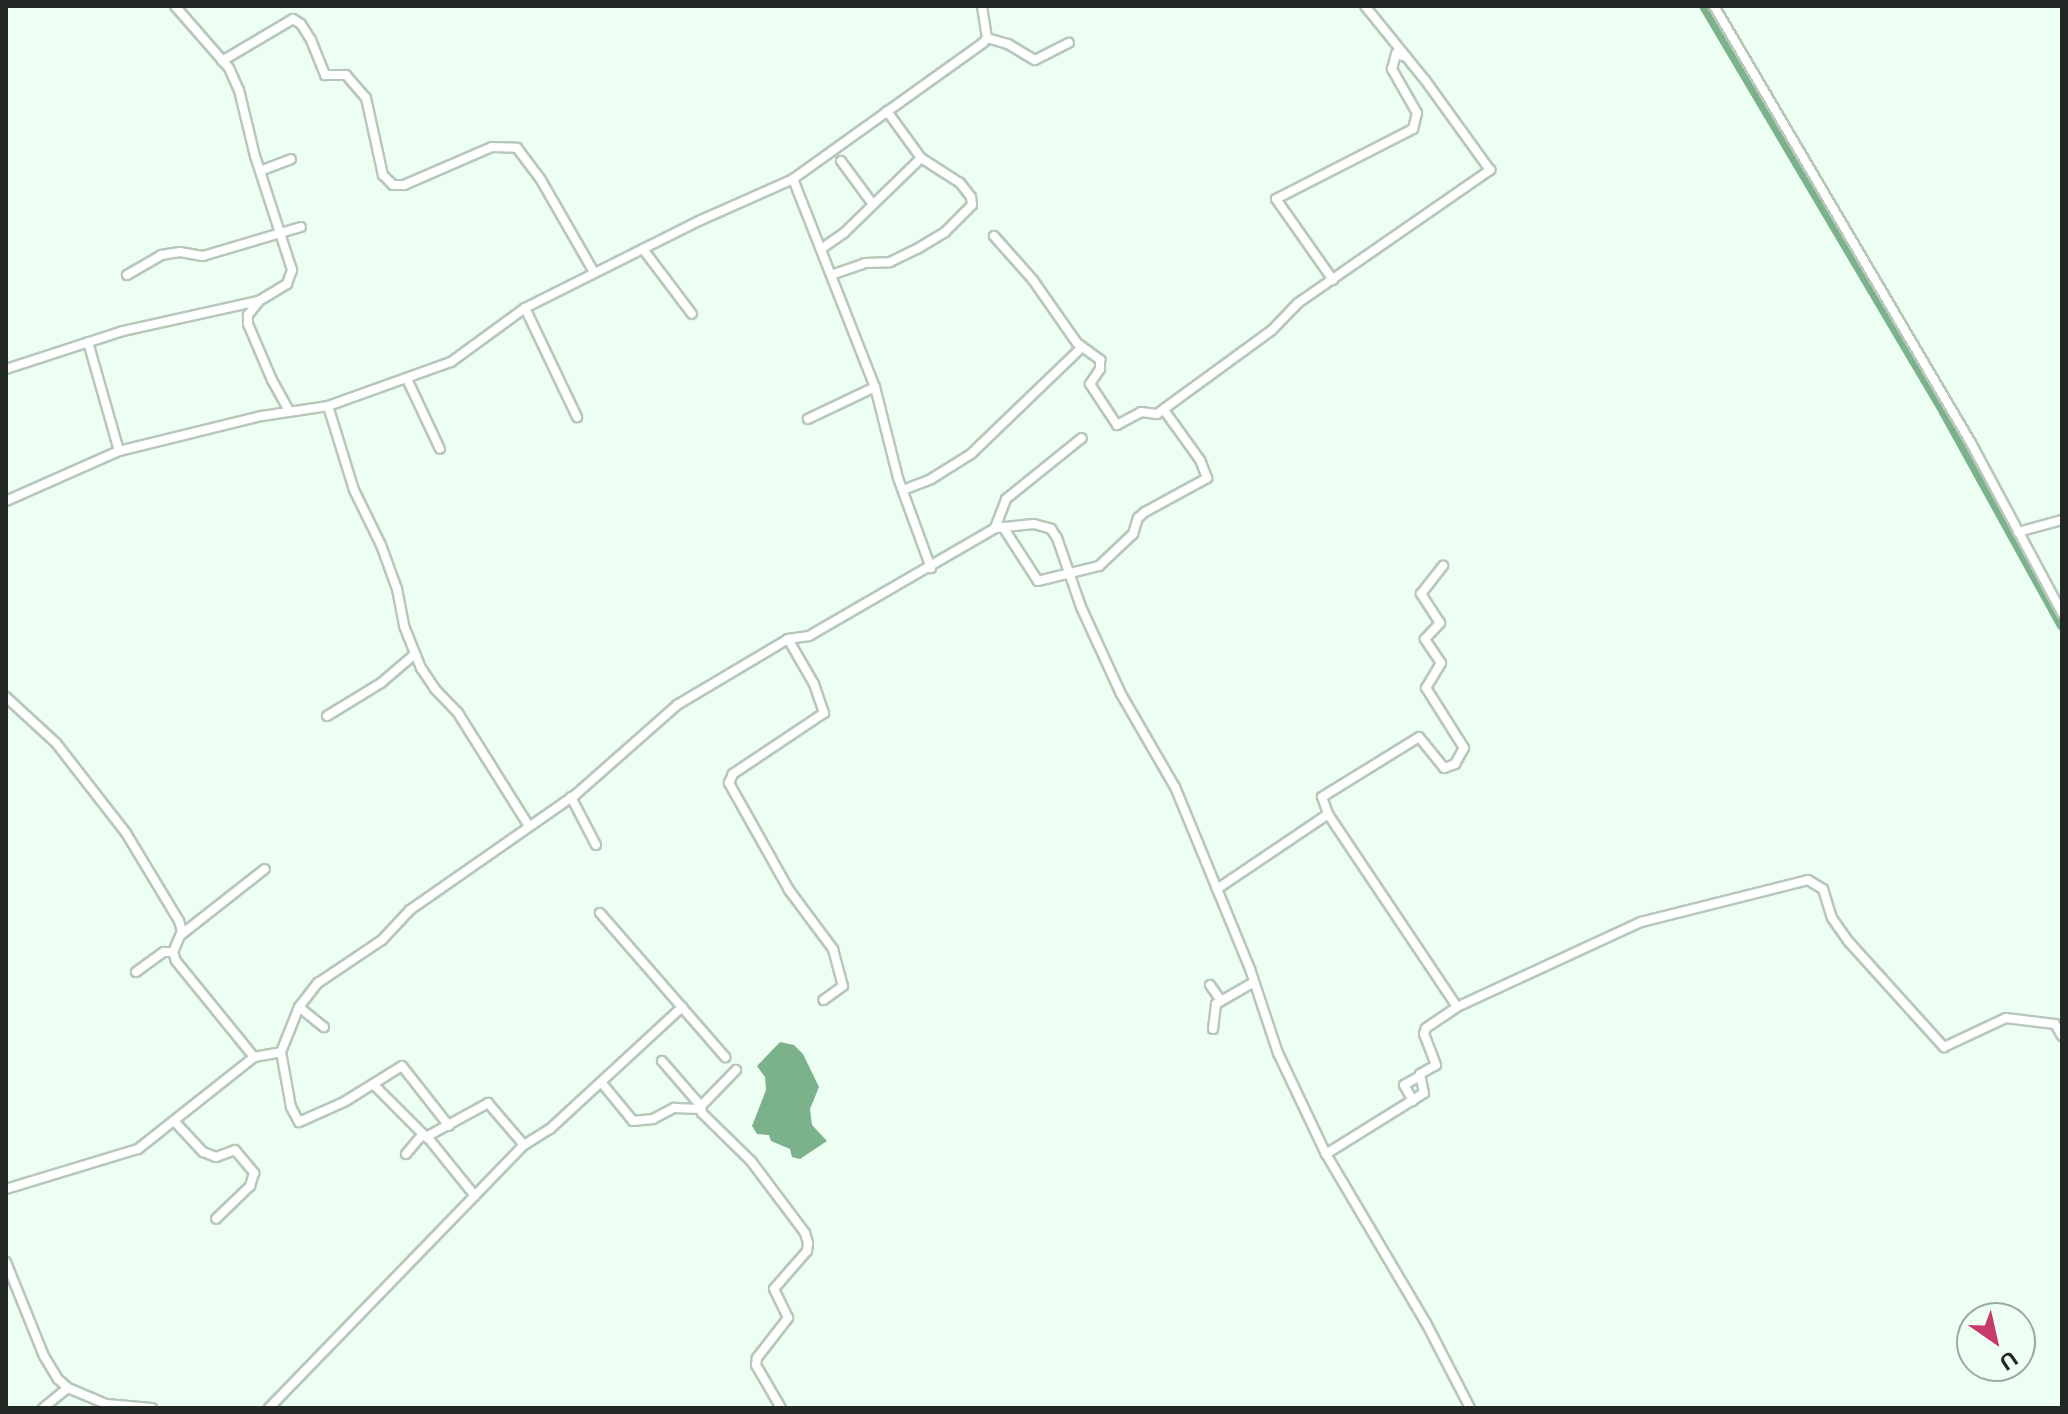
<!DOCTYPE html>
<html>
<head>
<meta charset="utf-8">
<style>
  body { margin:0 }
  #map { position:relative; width:2068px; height:1414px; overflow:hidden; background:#edfff2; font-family:Helvetica,sans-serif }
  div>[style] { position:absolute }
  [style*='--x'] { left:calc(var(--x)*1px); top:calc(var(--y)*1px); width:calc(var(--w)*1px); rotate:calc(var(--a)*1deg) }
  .water>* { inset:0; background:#7bb28b }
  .canal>* { height:10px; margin:-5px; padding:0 5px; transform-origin:5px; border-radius:5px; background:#7bb28b }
  .roads { filter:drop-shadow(2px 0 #b7c8bb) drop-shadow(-2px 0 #b7c8bb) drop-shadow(0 2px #b7c8bb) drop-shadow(0 -2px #b7c8bb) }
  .street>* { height:8px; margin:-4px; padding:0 4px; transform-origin:4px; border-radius:4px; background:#fff }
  span { translate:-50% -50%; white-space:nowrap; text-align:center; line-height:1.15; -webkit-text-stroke:8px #edfff2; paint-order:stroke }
  .frame { position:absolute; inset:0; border:8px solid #212823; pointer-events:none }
  .north { position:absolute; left:1956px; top:1302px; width:80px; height:80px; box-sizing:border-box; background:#edfff2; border:2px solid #9ba99f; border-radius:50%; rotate:146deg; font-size:22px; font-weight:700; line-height:32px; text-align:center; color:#212823 }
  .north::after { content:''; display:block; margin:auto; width:28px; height:36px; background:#c63a6c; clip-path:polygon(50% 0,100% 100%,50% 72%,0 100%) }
</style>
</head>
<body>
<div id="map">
  <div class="water">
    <div style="clip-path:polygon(780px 1042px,794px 1045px,803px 1054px,819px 1087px,810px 1109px,812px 1125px,827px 1141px,800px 1159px,792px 1157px,790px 1149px,771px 1141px,769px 1135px,757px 1134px,752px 1126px,766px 1090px,765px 1077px,757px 1066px)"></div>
  </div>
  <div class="canal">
    <div style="--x:1704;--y:6;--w:472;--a:59.4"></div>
    <div style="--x:1944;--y:412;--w:244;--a:61.1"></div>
  </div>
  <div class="roads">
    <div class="street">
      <div style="--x:175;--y:6;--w:82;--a:48.9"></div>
      <div style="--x:229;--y:68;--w:24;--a:66"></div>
      <div style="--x:239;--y:90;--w:68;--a:76.4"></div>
      <div style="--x:255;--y:156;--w:120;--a:72"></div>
      <div style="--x:292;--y:270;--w:15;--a:110"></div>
      <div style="--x:287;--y:284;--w:33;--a:149"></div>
      <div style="--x:259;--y:301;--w:18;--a:128"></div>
      <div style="--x:248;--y:315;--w:9;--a:90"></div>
      <div style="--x:248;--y:324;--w:61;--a:66.8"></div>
      <div style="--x:272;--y:380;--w:35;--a:61"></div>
      <div style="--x:1714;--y:6;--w:507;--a:59.54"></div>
      <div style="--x:1971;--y:443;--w:193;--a:61.8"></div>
      <div style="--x:987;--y:38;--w:22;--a:16"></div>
      <div style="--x:1008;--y:44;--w:31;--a:31"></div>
      <div style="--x:1035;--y:60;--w:38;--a:-27"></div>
      <div style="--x:222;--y:61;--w:82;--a:-30.6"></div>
      <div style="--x:293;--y:19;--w:9;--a:32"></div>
      <div style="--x:301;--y:24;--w:19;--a:58"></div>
      <div style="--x:311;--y:40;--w:38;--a:68"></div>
      <div style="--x:325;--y:75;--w:21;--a:0"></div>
      <div style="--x:346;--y:75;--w:30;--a:49"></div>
      <div style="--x:366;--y:98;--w:79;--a:77.6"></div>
      <div style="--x:383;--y:175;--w:14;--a:45"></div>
      <div style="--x:393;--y:185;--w:11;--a:0"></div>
      <div style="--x:404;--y:185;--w:96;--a:-23.4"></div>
      <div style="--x:492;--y:147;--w:25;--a:2"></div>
      <div style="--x:517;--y:148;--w:40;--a:53"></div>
      <div style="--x:541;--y:180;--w:106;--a:60.1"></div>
      <div style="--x:841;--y:161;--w:52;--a:53.6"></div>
      <div style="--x:260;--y:171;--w:33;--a:-21"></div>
      <div style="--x:793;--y:179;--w:224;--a:68.5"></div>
      <div style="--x:875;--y:387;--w:94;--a:75.8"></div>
      <div style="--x:898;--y:478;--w:96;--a:69.9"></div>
      <div style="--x:994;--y:236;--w:59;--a:48.4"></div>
      <div style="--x:1033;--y:280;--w:77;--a:55.1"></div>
      <div style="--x:1077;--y:343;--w:29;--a:36"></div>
      <div style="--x:1100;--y:360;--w:9;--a:90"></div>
      <div style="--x:1100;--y:369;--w:18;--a:124"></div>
      <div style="--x:1090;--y:384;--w:49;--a:56.6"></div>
      <div style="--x:1117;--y:425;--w:27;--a:-28"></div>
      <div style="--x:1141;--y:412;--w:16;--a:7"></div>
      <div style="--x:1157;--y:414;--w:142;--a:-36.1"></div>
      <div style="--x:1272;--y:330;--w:37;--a:-46"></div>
      <div style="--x:1298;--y:303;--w:234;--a:-34.7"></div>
      <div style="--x:1490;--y:170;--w:111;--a:-125.8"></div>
      <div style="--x:1425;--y:80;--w:95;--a:-129"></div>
      <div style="--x:643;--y:249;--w:81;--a:53"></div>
      <div style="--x:821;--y:249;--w:28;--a:-35"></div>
      <div style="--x:844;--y:233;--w:107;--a:-44.2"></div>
      <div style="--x:127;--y:275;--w:39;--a:-30"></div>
      <div style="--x:161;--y:255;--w:19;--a:-9"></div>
      <div style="--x:180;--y:252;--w:23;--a:10"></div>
      <div style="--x:203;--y:256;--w:102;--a:-16.5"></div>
      <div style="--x:831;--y:275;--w:36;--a:-19"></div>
      <div style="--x:865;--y:263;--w:25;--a:-2"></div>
      <div style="--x:890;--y:262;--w:30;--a:-26"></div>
      <div style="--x:917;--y:249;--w:33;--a:-31"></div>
      <div style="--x:945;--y:232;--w:38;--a:-45"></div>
      <div style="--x:972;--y:205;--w:8;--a:-97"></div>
      <div style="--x:971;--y:197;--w:18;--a:-128"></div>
      <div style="--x:960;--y:183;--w:46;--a:-147.3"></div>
      <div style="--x:921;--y:158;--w:58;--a:-125.9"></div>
      <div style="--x:1333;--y:280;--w:99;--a:-125.1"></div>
      <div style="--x:1276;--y:199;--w:154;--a:-27.1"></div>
      <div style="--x:1413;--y:129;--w:16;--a:-76"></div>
      <div style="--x:1417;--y:113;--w:51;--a:-119.6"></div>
      <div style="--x:1392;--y:69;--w:16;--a:-75"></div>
      <div style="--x:1396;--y:54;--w:10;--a:17"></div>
      <div style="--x:525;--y:308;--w:121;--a:64.5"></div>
      <div style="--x:88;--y:342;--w:113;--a:74.1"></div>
      <div style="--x:6;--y:369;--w:123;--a:-18"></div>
      <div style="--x:123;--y:331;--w:138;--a:-12.5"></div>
      <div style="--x:407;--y:379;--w:77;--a:64.8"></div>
      <div style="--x:328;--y:406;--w:88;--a:72.8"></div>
      <div style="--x:354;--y:490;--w:61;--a:63.9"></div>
      <div style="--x:381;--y:545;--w:47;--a:70"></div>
      <div style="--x:397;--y:589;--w:38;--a:79"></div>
      <div style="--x:404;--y:626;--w:45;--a:68"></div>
      <div style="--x:421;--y:668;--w:25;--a:56"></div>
      <div style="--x:435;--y:689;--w:33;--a:46"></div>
      <div style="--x:458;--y:713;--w:133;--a:57.9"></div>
      <div style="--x:808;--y:419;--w:74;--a:-25.5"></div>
      <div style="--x:903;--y:490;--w:30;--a:-21"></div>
      <div style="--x:931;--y:479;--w:47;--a:-32"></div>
      <div style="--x:971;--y:454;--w:154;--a:-43.9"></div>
      <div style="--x:6;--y:501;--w:124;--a:-23.9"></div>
      <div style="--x:119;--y:451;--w:147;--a:-13.8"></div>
      <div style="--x:262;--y:416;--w:67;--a:-8.6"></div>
      <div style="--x:328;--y:406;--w:131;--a:-19.7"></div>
      <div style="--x:451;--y:362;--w:92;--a:-36.1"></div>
      <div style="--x:525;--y:308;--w:197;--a:-26.6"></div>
      <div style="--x:701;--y:220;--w:101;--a:-24"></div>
      <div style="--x:793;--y:179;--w:234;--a:-35.6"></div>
      <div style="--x:983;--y:43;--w:6;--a:-51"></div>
      <div style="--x:987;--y:38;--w:32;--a:-99"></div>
      <div style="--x:1003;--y:527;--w:64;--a:57.1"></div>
      <div style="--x:1038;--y:581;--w:63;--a:-13.8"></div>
      <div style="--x:1099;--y:566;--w:47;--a:-43.3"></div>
      <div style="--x:1133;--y:534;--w:17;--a:-73"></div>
      <div style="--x:1138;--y:518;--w:9;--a:-41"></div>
      <div style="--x:1145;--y:512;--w:71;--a:-28.7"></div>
      <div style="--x:1207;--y:478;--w:19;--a:-111"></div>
      <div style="--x:1200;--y:460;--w:62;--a:-125.8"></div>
      <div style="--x:995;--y:528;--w:31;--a:-69"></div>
      <div style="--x:1006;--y:499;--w:97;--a:-38.8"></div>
      <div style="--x:2018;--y:532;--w:46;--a:-15.3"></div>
      <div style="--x:788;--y:639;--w:52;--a:60"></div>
      <div style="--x:814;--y:684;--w:31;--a:71"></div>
      <div style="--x:824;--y:713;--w:110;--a:146.2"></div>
      <div style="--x:733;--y:774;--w:10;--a:114"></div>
      <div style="--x:729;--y:783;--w:123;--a:60.7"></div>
      <div style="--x:789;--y:890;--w:74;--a:53.3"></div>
      <div style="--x:833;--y:949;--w:38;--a:75"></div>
      <div style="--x:843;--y:986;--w:24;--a:144"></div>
      <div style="--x:6;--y:697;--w:68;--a:42.6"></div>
      <div style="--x:56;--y:743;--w:114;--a:52.1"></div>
      <div style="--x:126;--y:833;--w:103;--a:58.9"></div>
      <div style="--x:179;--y:921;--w:10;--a:73"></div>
      <div style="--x:182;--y:931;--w:23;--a:113"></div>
      <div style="--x:173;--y:952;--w:9;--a:72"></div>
      <div style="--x:176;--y:961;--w:124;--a:50.9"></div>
      <div style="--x:327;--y:716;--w:63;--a:-31.4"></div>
      <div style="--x:381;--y:683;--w:45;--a:-40.5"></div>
      <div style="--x:571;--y:797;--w:54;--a:62.5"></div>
      <div style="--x:1328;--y:814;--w:18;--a:-109"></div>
      <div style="--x:1322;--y:797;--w:114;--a:-31.7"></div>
      <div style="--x:1419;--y:737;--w:40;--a:51"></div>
      <div style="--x:1444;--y:768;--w:12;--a:-20"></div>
      <div style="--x:1455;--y:764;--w:18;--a:-61"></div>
      <div style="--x:1464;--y:748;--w:71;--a:-122.3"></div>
      <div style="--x:1426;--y:688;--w:29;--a:-59"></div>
      <div style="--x:1441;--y:663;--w:29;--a:-124"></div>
      <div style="--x:1425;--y:639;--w:22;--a:-47"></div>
      <div style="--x:1440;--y:623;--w:35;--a:-123"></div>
      <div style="--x:1421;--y:594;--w:36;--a:-52"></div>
      <div style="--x:1217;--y:889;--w:134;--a:-34"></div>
      <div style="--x:1328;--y:814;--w:232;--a:56.2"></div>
      <div style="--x:600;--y:913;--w:191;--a:49"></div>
      <div style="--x:182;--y:934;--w:105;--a:-38.1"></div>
      <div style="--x:136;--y:972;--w:34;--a:-36"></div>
      <div style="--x:164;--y:952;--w:9;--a:0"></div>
      <div style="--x:1210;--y:985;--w:19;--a:55"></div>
      <div style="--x:299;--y:1007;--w:32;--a:39"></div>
      <div style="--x:1213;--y:1029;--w:25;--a:-83"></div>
      <div style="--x:1216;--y:1004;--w:44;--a:-30.1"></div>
      <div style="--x:281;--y:1052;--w:56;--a:79.7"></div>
      <div style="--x:291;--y:1107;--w:17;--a:62"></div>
      <div style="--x:299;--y:1122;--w:49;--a:-24"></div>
      <div style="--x:344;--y:1102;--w:68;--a:-31.8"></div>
      <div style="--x:402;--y:1066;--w:76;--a:51.9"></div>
      <div style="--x:662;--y:1061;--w:60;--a:49.1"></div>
      <div style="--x:736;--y:1070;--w:50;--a:134.2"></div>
      <div style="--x:701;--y:1106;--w:7;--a:82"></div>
      <div style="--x:702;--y:1113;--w:69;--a:44.4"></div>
      <div style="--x:751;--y:1161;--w:90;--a:53.1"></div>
      <div style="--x:805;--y:1233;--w:10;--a:73"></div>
      <div style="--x:808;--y:1243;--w:8;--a:97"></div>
      <div style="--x:807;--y:1251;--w:50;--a:131"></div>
      <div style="--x:774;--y:1289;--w:32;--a:64"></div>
      <div style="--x:788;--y:1318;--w:51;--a:127.8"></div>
      <div style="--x:757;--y:1358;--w:7;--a:98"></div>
      <div style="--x:756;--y:1365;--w:50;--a:59.8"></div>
      <div style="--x:601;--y:1082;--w:50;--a:50.6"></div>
      <div style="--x:633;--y:1121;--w:20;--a:-6"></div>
      <div style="--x:653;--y:1119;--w:24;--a:-28"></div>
      <div style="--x:674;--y:1108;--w:26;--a:2"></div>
      <div style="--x:374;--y:1085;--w:74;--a:45"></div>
      <div style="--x:426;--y:1137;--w:71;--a:-28.7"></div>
      <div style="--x:488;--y:1103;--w:55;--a:49.4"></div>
      <div style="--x:1413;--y:1101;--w:18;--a:-119"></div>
      <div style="--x:1404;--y:1085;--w:18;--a:-29"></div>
      <div style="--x:175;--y:1122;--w:41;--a:47"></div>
      <div style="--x:203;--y:1152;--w:14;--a:21"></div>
      <div style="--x:216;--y:1157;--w:20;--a:-20"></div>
      <div style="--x:235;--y:1150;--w:30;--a:50"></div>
      <div style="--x:254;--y:1173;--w:14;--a:107"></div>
      <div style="--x:250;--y:1186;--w:47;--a:135.9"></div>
      <div style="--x:429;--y:1139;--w:73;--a:51.1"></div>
      <div style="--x:406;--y:1154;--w:26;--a:-50"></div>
      <div style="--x:1326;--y:1154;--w:115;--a:-31.9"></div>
      <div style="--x:1424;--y:1093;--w:19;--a:-102"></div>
      <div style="--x:1420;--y:1074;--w:18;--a:-29"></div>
      <div style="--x:1436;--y:1065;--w:33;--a:-111"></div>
      <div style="--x:1424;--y:1034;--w:6;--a:-72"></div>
      <div style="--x:1426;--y:1028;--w:37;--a:-34"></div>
      <div style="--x:1457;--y:1007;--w:203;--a:-24.8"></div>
      <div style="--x:1641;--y:922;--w:172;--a:-14.1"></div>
      <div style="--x:1808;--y:880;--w:17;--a:31"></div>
      <div style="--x:1823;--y:889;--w:30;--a:73"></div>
      <div style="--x:1832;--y:918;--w:29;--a:55"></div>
      <div style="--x:1849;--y:942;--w:142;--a:47.9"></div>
      <div style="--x:1944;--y:1047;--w:68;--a:-25.1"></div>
      <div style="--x:2006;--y:1018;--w:49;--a:7"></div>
      <div style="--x:2055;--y:1024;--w:14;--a:60"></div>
      <div style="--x:6;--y:1189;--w:138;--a:-16.9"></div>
      <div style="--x:138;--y:1149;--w:148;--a:-38.4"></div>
      <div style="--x:254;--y:1057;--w:27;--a:-10"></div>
      <div style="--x:281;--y:1052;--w:48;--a:-68.2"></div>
      <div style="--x:299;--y:1007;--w:31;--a:-52"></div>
      <div style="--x:318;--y:983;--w:77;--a:-33.9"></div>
      <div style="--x:382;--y:940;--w:41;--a:-47"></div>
      <div style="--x:410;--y:910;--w:201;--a:-34.9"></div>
      <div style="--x:575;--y:795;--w:136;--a:-41.4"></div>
      <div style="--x:677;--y:705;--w:129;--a:-30.7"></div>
      <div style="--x:788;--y:639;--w:21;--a:-8"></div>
      <div style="--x:809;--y:636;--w:215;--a:-30.1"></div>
      <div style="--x:995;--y:528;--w:39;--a:-6"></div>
      <div style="--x:1034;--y:524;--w:18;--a:16"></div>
      <div style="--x:1051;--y:529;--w:11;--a:56"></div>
      <div style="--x:1057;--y:538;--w:73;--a:70.8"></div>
      <div style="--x:1081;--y:607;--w:96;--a:65.3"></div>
      <div style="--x:1121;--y:694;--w:108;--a:59.9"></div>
      <div style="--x:1175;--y:787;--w:197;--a:67.6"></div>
      <div style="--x:1250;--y:969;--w:89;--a:71.6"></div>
      <div style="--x:1278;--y:1053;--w:112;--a:64.6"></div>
      <div style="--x:1326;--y:1154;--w:196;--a:59.4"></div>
      <div style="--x:1426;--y:1323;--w:96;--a:62.6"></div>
      <div style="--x:6;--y:1262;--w:101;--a:68"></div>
      <div style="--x:44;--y:1356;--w:27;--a:59"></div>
      <div style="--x:58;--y:1379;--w:13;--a:42"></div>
      <div style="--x:68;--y:1388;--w:41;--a:22.8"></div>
      <div style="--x:106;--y:1404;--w:46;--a:5"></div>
      <div style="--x:43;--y:1408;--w:32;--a:-39"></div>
      <div style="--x:269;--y:1408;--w:366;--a:-45.9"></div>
      <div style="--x:524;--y:1145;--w:31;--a:-32"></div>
      <div style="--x:550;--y:1129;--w:180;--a:-42.7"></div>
    </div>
  </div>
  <div class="frame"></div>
  <div class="north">U</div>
</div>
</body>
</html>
